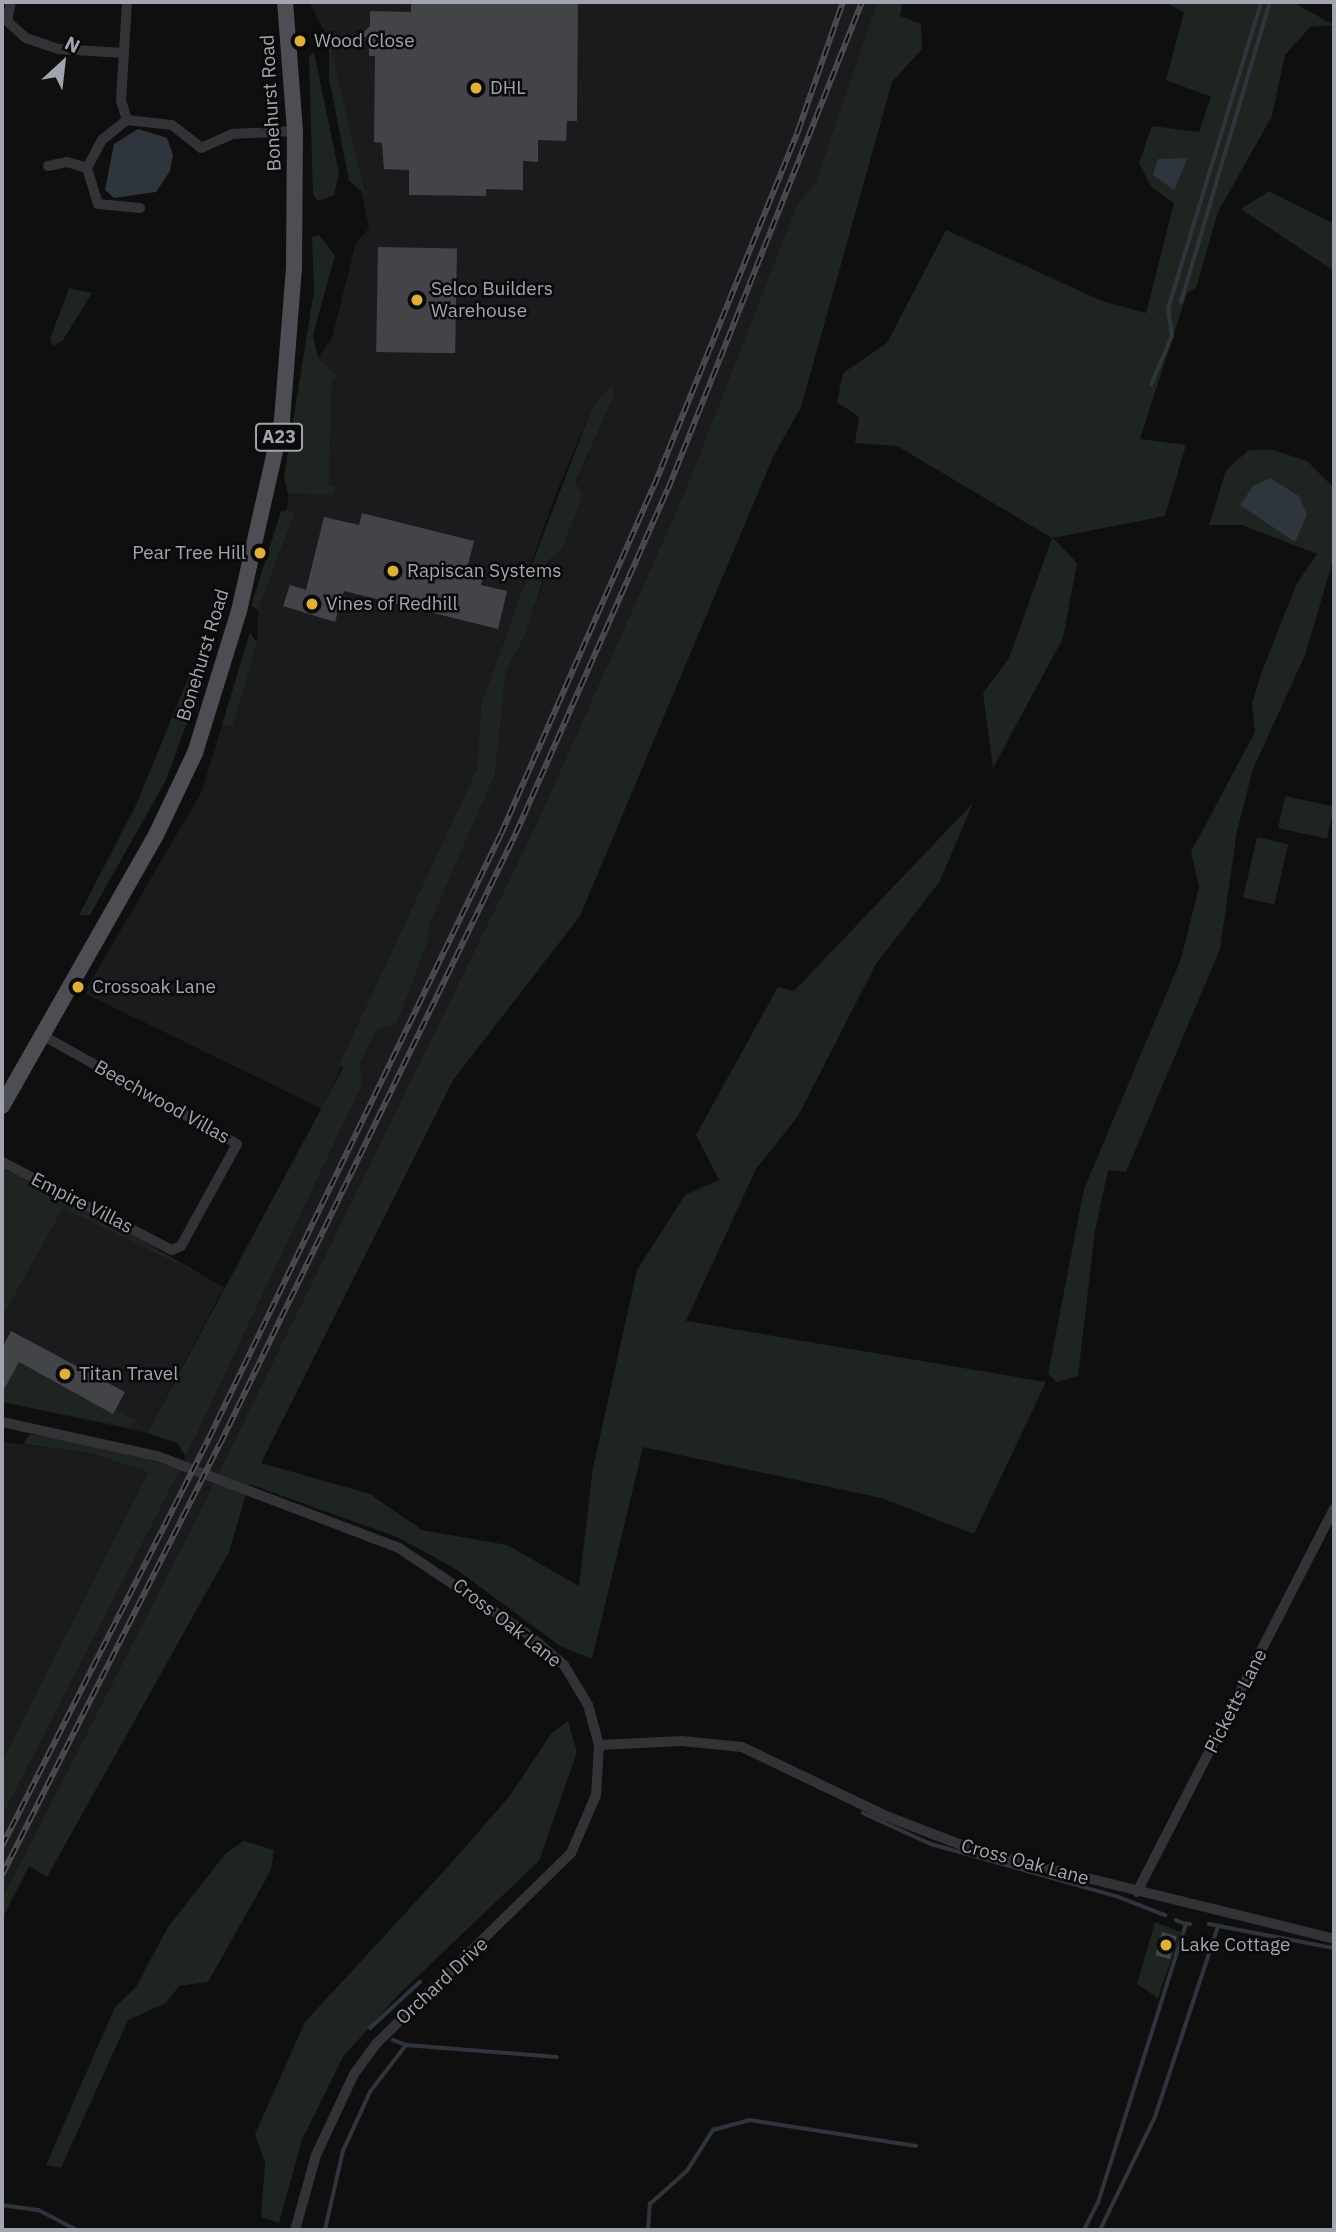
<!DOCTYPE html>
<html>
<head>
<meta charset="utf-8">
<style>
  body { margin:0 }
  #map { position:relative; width:1336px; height:2232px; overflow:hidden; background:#0f0f10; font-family:"IBM Plex Sans",sans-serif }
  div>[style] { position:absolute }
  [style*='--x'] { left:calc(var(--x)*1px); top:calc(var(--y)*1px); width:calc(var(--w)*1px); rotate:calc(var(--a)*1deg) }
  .built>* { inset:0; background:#1b1b1d }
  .green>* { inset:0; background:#1e241f; transform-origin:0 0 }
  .water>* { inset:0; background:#2e353c }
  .stream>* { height:3.5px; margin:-1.75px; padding:0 1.75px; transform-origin:1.75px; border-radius:1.75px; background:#2e353c }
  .building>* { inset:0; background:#434448; transform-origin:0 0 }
  .street>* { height:10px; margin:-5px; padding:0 5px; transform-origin:5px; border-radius:5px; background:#333337 }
  .primary>* { height:16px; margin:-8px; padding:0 8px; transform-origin:8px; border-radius:8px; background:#4d4e54 }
  .rail>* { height:6px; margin-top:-3px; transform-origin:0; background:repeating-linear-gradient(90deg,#0a0a0b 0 10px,#4c4d52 0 20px); box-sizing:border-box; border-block:2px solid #4c4d52 }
  .dots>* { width:19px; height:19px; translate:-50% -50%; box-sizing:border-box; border:4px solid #0a0a0b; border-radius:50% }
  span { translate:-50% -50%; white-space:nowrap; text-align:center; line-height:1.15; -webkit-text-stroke:5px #0a0a0b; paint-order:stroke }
  .shield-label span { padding:2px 5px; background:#0a0a0b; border:2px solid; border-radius:5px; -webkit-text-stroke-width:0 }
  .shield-label { font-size:18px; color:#a2a5b0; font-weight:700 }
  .poi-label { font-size:19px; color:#a2a5b0 }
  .left { translate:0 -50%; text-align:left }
  .right { translate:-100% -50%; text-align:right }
  .street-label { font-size:19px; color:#a2a5b0 }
  .frame { position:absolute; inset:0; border:4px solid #a2a5b0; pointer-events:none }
  .north { position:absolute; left:28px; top:28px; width:70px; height:70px; -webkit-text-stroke:5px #0a0a0b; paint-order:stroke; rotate:27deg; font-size:19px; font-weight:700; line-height:28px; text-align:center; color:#a2a5b0 }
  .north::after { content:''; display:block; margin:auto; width:24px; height:32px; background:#a2a5b0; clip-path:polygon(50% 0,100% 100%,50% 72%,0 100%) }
</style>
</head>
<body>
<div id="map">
  <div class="built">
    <div style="clip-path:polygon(309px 2px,877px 2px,816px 181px,796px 207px,686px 489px,538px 821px,195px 1521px,2px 1899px,2px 1817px,180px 1470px,362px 1085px,360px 1063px,376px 1031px,397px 1023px,429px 938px,427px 927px,495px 774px,506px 671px,525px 636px,575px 484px,614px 396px,592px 408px,555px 496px,481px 705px,477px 769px,322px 1109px,84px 993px,202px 791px,222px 725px,233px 726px,257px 643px,258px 610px,295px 514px,287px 510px,288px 494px,304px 495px,329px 485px,332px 386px,313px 365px,332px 338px,356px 243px,369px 228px,329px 40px)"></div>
    <div style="clip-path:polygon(2px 1168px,224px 1287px,147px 1433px,2px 1402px)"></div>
    <div style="clip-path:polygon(2px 1442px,90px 1453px,148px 1472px,2px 1761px)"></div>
  </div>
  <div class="green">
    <div style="clip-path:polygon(877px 2px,903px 2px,900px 16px,921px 24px,922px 49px,892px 82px,801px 407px,773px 457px,580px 916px,453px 1080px,261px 1463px,370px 1494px,422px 1530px,507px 1545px,579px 1586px,593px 1468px,637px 1270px,685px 1195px,719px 1180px,696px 1135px,778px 987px,794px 991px,973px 803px,940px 881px,876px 964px,798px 1116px,756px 1169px,686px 1321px,1046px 1382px,974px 1534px,881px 1498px,643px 1447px,592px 1659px,560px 1646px,456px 1569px,397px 1537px,249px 1484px,229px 1552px,47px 1877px,29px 1866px,2px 1919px,2px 1899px,195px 1521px,538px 821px,686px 489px,796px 207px,816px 181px)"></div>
    <div style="clip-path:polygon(1165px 2px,1292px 2px,1334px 25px,1310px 27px,1285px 55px,1272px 116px,1218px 212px,1196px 288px,1187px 293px,1140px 439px,1186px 445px,1165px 516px,1053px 538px,1077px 563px,1063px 638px,993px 768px,983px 693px,1009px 658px,1052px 538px,897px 446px,855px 443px,859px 417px,837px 402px,843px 373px,887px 343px,946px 230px,1102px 301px,1146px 313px,1174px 203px,1151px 187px,1139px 163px,1152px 126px,1199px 132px,1211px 97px,1166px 80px,1184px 12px)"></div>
    <div style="clip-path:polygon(329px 40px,365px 194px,349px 181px,329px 78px)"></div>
    <div style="clip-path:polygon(314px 52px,339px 173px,334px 195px,318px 201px,313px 195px,309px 57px)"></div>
    <div style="clip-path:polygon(1269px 191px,1334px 224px,1334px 271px,1241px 209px)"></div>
    <div style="clip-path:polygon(319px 235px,335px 255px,313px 335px,318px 358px,339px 378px,332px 378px,332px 386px,329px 485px,335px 486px,334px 495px,288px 494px,284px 477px,314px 291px,312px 237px)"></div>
    <div style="clip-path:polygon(69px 288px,92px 293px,63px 340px,53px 346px,50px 339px)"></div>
    <div style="clip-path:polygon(612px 385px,614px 396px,575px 483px,583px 494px,562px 549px,549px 560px,525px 636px,506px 671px,495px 774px,428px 927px,429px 938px,397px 1023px,376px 1031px,360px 1063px,362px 1085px,186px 1457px,177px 1443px,147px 1433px,343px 1068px,340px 1063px,477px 769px,481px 705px,522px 590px,592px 408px)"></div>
    <div style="clip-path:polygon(1249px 450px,1273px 450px,1307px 461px,1334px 488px,1334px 557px,1305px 655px,1253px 769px,1237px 831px,1220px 949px,1126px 1172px,1108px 1170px,1095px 1231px,1078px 1376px,1057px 1382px,1048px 1374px,1084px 1189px,1181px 959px,1199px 887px,1191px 852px,1255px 732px,1252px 704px,1261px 674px,1296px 585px,1317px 554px,1242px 525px,1209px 525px,1226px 470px)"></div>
    <div style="clip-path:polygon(287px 510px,295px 513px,258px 610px,251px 606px,281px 511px)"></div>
    <div style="clip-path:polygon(250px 632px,257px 643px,233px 726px,222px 725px)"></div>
    <div style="clip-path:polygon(200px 650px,212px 654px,166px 780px,90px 915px,79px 915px,136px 805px)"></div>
    <div style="left:1285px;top:796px;width:50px;height:33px;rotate:12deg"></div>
    <div style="left:1257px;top:837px;width:32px;height:62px;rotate:13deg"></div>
    <div style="clip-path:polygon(2px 1168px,127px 1232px,206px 1277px,63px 1208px,2px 1317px)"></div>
    <div style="clip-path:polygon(19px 1362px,112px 1413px,115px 1409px,136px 1420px,132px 1428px,2px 1402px,2px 1385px)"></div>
    <div style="clip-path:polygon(30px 1434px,131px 1453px,180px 1470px,2px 1817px,2px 1761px,148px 1472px,90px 1453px,23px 1444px)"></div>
    <div style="clip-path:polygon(568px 1721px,577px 1752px,539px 1861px,398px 1995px,343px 2057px,302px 2140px,279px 2223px,261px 2217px,265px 2163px,255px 2134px,305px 2022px,444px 1871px,509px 1797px,551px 1734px)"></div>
    <div style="clip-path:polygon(244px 1841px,274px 1850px,271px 1870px,208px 1982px,179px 1986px,166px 2003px,128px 2020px,61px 2168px,46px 2165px,115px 2007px,136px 1987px,168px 1927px,226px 1853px)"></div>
    <div style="clip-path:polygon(1155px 1922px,1181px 1932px,1158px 1998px,1137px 1984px)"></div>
  </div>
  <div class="water">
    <div style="clip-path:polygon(138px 129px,167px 138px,173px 155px,170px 171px,156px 192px,114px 198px,105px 190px,114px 144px)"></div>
    <div style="clip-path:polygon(1188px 158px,1174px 190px,1153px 175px,1158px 159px)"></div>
    <div style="clip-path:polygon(1270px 478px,1299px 496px,1307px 515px,1295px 542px,1240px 505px,1253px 486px)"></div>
  </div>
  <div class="stream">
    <div style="--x:1181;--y:302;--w:313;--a:-73.5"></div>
    <div style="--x:1151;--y:385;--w:53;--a:-66.8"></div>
    <div style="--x:1172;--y:336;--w:27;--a:-98"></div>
    <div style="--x:1168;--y:309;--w:321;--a:-73.1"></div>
    <div style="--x:863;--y:1813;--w:75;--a:24.5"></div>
    <div style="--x:931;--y:1844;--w:192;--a:15.7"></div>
    <div style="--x:1116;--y:1896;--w:53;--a:21.2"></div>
    <div style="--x:1176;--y:1920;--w:11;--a:22"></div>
    <div style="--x:1209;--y:1924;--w:127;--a:10.9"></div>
    <div style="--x:370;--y:2028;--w:68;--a:-42.6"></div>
    <div style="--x:393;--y:2040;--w:14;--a:21"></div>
    <div style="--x:2;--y:2205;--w:37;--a:8"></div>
    <div style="--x:39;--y:2210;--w:43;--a:27.8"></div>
    <div style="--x:325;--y:2230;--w:81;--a:-77.2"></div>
    <div style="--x:343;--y:2151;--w:65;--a:-65.4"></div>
    <div style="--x:370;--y:2092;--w:59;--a:-52.5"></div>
    <div style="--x:406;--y:2045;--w:151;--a:4.5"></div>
    <div style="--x:648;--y:2230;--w:26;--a:-86"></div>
    <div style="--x:650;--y:2204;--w:50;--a:-41.7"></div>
    <div style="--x:687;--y:2171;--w:49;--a:-57.6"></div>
    <div style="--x:713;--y:2130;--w:38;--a:-15"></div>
    <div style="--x:750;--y:2120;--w:168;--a:8.9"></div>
    <div style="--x:1084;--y:2230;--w:30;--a:-63"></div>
    <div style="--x:1098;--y:2203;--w:293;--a:-72.5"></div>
    <div style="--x:1186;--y:1924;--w:4;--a:0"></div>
    <div style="--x:1100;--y:2230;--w:126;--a:-64"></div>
    <div style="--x:1155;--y:2117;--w:201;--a:-71.7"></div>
  </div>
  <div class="building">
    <div style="clip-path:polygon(411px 2px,578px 2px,577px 121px,567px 121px,566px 141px,538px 140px,538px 162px,523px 161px,523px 190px,486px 189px,486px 196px,409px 195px,409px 170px,384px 169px,382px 143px,374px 142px,375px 56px,369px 56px,369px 41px,362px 34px,370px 26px,370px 11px,411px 12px)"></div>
    <div style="left:378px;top:247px;width:79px;height:105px;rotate:1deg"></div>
    <div style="clip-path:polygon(362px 513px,474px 541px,467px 569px,484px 573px,481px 585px,507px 591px,498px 629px,344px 591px,335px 622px,283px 606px,290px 585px,306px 590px,324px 517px,359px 525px)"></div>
    <div style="clip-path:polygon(11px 1331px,125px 1392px,113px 1414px,19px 1362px,2px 1393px,2px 1348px)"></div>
    <div style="left:1162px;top:1932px;width:15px;height:24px;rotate:16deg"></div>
  </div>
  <div class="street">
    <div style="--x:11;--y:2;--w:19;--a:102"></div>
    <div style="--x:7;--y:21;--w:25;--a:42"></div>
    <div style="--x:26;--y:38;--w:34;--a:19"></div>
    <div style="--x:58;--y:49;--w:66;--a:3.5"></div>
    <div style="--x:127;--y:120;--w:21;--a:-107"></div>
    <div style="--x:121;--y:100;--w:98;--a:-86.5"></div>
    <div style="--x:48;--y:166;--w:19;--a:-12"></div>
    <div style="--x:67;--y:162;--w:21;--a:17"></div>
    <div style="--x:140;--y:208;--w:42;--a:-174.6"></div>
    <div style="--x:98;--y:204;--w:38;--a:-107"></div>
    <div style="--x:87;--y:168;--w:32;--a:-62"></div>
    <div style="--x:102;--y:140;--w:32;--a:-39"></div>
    <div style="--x:127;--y:120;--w:45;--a:6.3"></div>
    <div style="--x:172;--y:125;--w:37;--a:38"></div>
    <div style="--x:201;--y:148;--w:34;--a:-24"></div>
    <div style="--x:232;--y:134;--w:63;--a:-2.7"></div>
    <div style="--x:2;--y:1162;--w:191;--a:27.4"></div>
    <div style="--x:172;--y:1250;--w:10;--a:-24"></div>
    <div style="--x:181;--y:1246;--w:116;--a:-61.2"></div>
    <div style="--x:237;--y:1144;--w:226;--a:-150.8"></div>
    <div style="--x:2;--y:1422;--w:159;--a:12.4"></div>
    <div style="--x:157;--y:1456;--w:259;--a:20.8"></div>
    <div style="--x:399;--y:1548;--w:156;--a:33.8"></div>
    <div style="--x:529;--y:1635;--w:46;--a:40.6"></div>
    <div style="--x:564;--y:1665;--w:47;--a:59"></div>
    <div style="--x:588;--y:1705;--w:41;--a:74.6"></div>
    <div style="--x:599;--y:1745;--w:50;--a:93.4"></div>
    <div style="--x:596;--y:1795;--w:63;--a:113.3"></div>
    <div style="--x:571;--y:1853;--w:273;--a:135.6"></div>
    <div style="--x:376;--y:2044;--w:37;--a:126"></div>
    <div style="--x:354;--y:2074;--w:89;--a:115.1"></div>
    <div style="--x:316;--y:2155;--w:78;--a:105.6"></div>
    <div style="--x:599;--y:1745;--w:83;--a:-2.8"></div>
    <div style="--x:682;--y:1741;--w:60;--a:5.7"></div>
    <div style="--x:742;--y:1747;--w:160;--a:25.6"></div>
    <div style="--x:886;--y:1816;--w:97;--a:21"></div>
    <div style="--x:977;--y:1851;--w:368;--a:13.8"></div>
    <div style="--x:1137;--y:1892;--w:431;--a:-62.8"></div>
  </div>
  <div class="primary">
    <div style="--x:2;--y:1106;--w:312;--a:-60.4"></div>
    <div style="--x:156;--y:835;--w:91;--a:-64.6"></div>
    <div style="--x:195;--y:753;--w:149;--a:-72.8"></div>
    <div style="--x:239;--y:611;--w:196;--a:-77.3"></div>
    <div style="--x:282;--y:420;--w:151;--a:-85.5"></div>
    <div style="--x:294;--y:269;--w:138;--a:-89.6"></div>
    <div style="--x:295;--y:131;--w:129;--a:-94.4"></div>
  </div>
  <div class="rail">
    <div style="--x:2;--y:1846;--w:458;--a:-63.1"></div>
    <div style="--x:209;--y:1438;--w:671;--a:-64.2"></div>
    <div style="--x:501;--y:834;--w:380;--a:-66.3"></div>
    <div style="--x:654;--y:486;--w:383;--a:-67.9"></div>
    <div style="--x:798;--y:131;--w:137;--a:-70.8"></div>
    <div style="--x:2;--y:1875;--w:483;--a:-63.2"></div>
    <div style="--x:220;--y:1444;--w:679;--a:-64.15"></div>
    <div style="--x:516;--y:833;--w:376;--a:-66.2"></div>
    <div style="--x:668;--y:489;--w:524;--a:-68.28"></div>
  </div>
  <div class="dots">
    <div style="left:300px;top:41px;background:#dfaf39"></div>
    <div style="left:476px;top:88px;background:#dfaf39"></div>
    <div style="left:417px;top:300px;background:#dfaf39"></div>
    <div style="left:260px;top:553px;background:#dfaf39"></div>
    <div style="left:393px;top:571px;background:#dfaf39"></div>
    <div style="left:312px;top:604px;background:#dfaf39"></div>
    <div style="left:78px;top:987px;background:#dfaf39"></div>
    <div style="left:65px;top:1374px;background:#dfaf39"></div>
    <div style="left:1166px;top:1945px;background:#dfaf39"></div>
  </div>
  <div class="shield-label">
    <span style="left:279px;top:437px">A23</span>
  </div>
  <div class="poi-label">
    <span class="left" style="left:314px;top:41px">Wood Close</span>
    <span class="left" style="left:490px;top:88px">DHL</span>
    <span class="left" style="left:431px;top:300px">Selco Builders<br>Warehouse</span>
    <span class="right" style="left:246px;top:553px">Pear Tree Hill</span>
    <span class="left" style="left:407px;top:571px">Rapiscan Systems</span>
    <span class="left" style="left:326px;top:604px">Vines of Redhill</span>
    <span class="left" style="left:92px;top:987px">Crossoak Lane</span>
    <span class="left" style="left:79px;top:1374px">Titan Travel</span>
    <span class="left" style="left:1180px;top:1945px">Lake Cottage</span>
  </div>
  <div class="street-label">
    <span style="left:271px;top:103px;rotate:-93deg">Bonehurst Road</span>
    <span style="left:203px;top:655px;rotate:-73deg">Bonehurst Road</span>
    <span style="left:162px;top:1102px;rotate:29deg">Beechwood Villas</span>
    <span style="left:82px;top:1203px;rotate:27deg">Empire Villas</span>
    <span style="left:507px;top:1623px;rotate:38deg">Cross Oak Lane</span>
    <span style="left:1236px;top:1701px;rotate:-63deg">Picketts Lane</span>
    <span style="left:1025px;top:1862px;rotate:15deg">Cross Oak Lane</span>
    <span style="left:442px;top:1981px;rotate:-43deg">Orchard Drive</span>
  </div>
  <div class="frame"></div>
  <div class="north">N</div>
</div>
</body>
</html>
